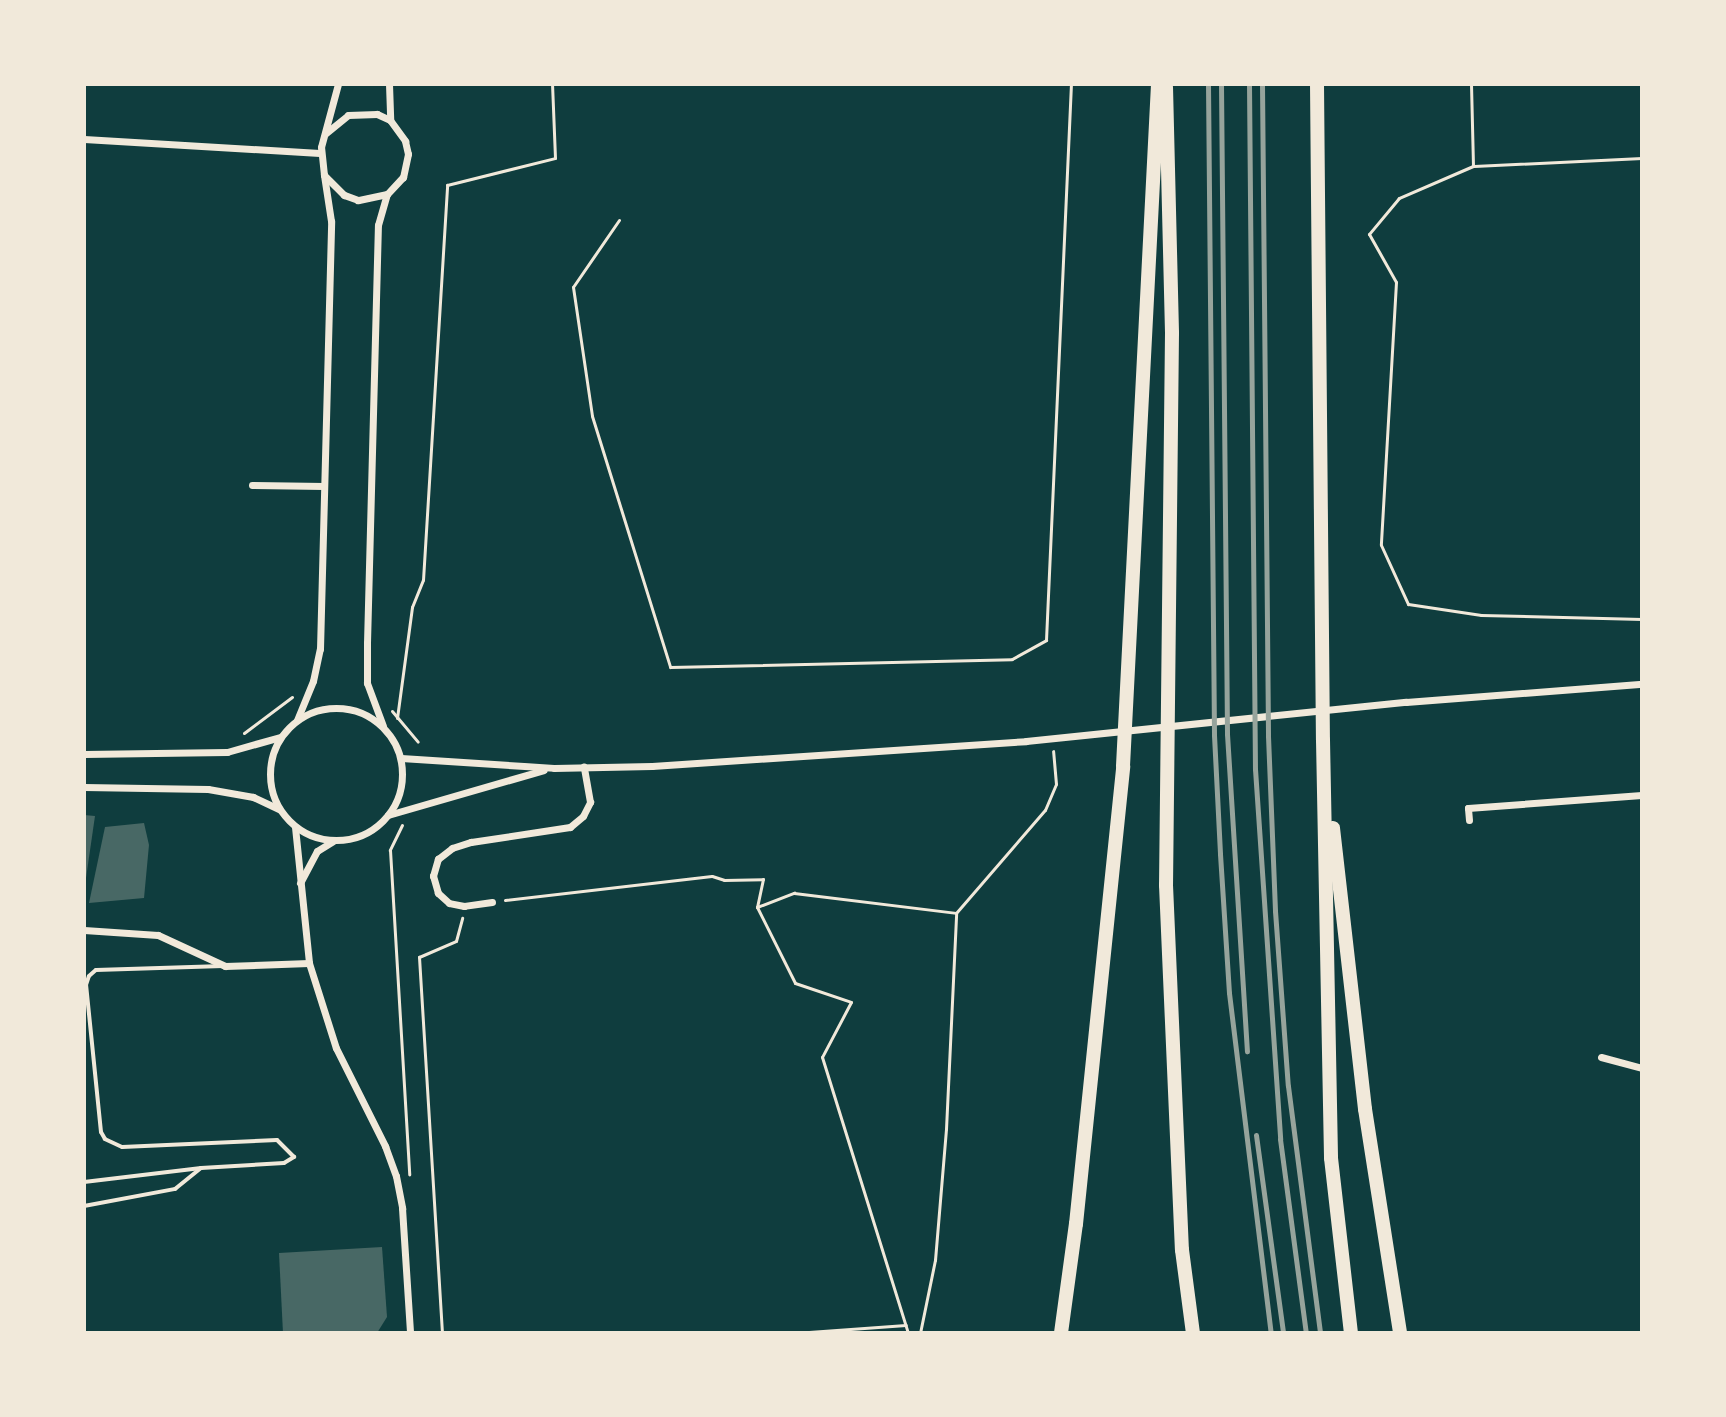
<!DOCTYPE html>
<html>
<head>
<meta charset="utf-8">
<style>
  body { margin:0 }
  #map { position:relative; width:1726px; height:1417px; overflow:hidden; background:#0f3d3e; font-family:"Source Sans 3",sans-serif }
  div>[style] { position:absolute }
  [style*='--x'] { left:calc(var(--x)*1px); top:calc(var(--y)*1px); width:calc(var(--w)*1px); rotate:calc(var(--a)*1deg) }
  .building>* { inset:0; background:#486865 }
  .path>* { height:3px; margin:-1.5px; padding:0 1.5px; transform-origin:1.5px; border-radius:1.5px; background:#f1e9da }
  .service>* { height:4px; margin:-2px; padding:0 2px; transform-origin:2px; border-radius:2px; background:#f1e9da }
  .minor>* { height:7px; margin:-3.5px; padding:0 3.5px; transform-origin:3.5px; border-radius:3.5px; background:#f1e9da }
  .minor>.ring { margin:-3.5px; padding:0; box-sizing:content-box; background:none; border:7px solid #f1e9da; border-radius:50% }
  .motorway>* { height:14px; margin:-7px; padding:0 7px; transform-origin:7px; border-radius:7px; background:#f1e9da }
  .rail>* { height:5px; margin:-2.5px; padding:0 2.5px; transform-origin:2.5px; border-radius:2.5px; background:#97a49c }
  span { translate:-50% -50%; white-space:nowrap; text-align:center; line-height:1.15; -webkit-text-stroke:6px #f1e9da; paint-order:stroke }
  .frame { position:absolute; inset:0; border:86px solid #f1e9da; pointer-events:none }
</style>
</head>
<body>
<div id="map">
  <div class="building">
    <div style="clip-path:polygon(84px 815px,95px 816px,86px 878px,84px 878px)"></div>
    <div style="clip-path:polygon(144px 823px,149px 845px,144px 898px,89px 903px,105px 827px)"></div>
    <div style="clip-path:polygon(382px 1247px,387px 1317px,377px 1333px,283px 1333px,279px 1253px)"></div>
  </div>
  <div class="path">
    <div style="--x:1471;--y:84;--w:82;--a:88.6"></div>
    <div style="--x:1473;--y:166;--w:81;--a:156.6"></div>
    <div style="--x:1399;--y:198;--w:47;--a:129.8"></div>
    <div style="--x:1369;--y:234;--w:55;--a:60.6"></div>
    <div style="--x:1396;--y:282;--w:263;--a:93.3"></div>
    <div style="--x:1381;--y:545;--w:65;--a:65.4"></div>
    <div style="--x:1408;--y:604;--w:74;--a:8.6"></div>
    <div style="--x:1481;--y:615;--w:161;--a:1.4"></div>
    <div style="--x:1474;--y:166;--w:168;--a:-2.7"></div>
    <div style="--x:619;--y:220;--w:81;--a:124.5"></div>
    <div style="--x:573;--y:287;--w:130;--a:81.6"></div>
    <div style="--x:592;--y:416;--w:263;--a:72.7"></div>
    <div style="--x:670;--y:667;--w:342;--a:-1.3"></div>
    <div style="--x:1012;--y:659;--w:39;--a:-29"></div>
    <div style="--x:1046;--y:640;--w:557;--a:-87.43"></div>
    <div style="--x:392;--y:711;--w:40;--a:50"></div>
    <div style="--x:397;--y:718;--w:112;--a:-82.3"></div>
    <div style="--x:412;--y:607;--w:29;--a:-68"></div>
    <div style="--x:423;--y:580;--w:396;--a:-86.5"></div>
    <div style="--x:447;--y:185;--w:111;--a:-14"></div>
    <div style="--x:555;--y:158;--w:74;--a:-92.3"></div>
    <div style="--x:244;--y:733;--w:60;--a:-36.9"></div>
    <div style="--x:402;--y:825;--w:28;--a:116"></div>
    <div style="--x:390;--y:850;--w:325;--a:86.6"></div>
    <div style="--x:505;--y:900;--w:208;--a:-6.6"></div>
    <div style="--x:712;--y:876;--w:13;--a:18"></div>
    <div style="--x:724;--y:880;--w:39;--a:-1"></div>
    <div style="--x:763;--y:879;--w:29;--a:102"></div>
    <div style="--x:757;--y:907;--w:85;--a:63.4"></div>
    <div style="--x:795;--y:983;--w:59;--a:18.7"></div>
    <div style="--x:851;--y:1002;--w:62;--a:117.8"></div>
    <div style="--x:822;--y:1057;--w:289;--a:72.7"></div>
    <div style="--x:757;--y:907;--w:40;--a:-21"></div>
    <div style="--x:794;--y:893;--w:163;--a:7"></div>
    <div style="--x:442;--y:1333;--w:377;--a:-93.5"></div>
    <div style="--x:419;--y:957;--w:40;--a:-23.4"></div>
    <div style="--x:456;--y:941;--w:24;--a:-75"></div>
    <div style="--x:795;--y:1333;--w:111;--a:-4.1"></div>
    <div style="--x:920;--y:1333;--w:75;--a:-78.4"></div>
    <div style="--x:935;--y:1260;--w:131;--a:-85.2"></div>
    <div style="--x:946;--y:1129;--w:216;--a:-87.3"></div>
    <div style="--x:956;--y:913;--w:136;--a:-49.2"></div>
    <div style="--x:1045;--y:810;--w:28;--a:-67"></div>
    <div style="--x:1056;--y:784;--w:33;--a:-95"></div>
  </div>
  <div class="service">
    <div style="--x:84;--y:1182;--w:118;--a:-6.8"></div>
    <div style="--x:201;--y:1168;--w:83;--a:-3.4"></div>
    <div style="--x:284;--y:1163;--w:12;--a:-31"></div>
    <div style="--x:294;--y:1157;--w:24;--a:-135"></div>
    <div style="--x:277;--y:1140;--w:155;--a:177.4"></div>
    <div style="--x:122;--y:1147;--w:19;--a:-155"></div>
    <div style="--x:105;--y:1139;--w:8;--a:-120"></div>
    <div style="--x:101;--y:1132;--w:148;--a:-95.8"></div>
    <div style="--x:86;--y:985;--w:9;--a:-72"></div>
    <div style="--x:89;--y:976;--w:9;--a:-41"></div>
    <div style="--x:96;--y:970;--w:127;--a:-1.8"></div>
    <div style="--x:84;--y:1206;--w:93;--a:-10.6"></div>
    <div style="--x:175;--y:1189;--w:33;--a:-39"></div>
  </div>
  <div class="minor">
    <div style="--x:389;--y:84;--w:36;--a:88"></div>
    <div style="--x:326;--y:133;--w:28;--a:-39"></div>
    <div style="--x:348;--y:115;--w:29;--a:-2"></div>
    <div style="--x:377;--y:114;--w:14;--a:25"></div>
    <div style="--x:390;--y:120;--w:26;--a:54"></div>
    <div style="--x:405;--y:141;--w:13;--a:77"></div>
    <div style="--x:408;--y:154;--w:24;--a:102"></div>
    <div style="--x:403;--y:177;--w:23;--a:133"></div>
    <div style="--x:387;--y:194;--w:30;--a:168"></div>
    <div style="--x:358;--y:200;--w:15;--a:-160"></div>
    <div style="--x:344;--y:195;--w:28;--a:-135"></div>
    <div style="--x:324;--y:175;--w:28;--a:-96"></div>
    <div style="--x:321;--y:147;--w:65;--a:-74.9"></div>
    <div style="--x:84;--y:139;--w:236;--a:3.4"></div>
    <div style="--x:252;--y:485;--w:72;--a:0.8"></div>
    <div class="ring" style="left:270px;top:708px;width:125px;height:125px"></div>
    <div style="--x:297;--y:720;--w:42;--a:-67.7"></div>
    <div style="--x:313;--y:681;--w:33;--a:-78"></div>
    <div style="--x:320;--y:649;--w:428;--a:-88.5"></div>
    <div style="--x:331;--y:221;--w:47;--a:-98.7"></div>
    <div style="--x:383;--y:726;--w:46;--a:-110.4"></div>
    <div style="--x:367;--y:683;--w:40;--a:-90"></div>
    <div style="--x:367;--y:643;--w:418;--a:-88.5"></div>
    <div style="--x:378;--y:225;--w:32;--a:-74"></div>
    <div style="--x:84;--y:754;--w:143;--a:-0.8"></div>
    <div style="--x:227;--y:752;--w:55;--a:-15.8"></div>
    <div style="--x:401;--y:758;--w:153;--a:3.7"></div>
    <div style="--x:554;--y:768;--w:98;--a:-1.2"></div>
    <div style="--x:652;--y:766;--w:375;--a:-3.8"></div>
    <div style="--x:1026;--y:741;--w:382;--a:-5.9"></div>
    <div style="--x:1406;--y:702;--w:237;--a:-4.4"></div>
    <div style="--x:84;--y:787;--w:124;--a:0.9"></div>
    <div style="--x:208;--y:789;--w:46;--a:10.1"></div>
    <div style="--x:253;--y:797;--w:29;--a:25"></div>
    <div style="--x:388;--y:815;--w:162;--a:-16.1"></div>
    <div style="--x:1469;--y:820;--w:12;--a:-95"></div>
    <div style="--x:1468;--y:808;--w:174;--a:-4.3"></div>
    <div style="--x:295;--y:827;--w:137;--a:84.1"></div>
    <div style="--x:309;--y:963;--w:89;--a:72.4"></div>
    <div style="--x:336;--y:1048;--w:110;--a:63.4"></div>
    <div style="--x:385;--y:1146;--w:32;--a:70"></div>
    <div style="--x:396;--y:1176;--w:33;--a:79"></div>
    <div style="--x:402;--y:1208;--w:125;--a:86.3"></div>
    <div style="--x:300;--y:883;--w:36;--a:-62"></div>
    <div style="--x:317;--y:851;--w:19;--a:-32"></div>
    <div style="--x:492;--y:902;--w:28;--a:172"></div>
    <div style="--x:464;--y:906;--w:15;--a:-169"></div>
    <div style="--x:449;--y:903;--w:15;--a:-138"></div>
    <div style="--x:438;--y:893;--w:18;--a:-106"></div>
    <div style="--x:433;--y:876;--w:18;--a:-74"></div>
    <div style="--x:438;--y:859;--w:18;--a:-38"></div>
    <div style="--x:452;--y:848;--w:20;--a:-18"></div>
    <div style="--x:471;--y:842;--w:100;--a:-8.6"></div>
    <div style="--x:570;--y:827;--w:17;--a:-40"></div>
    <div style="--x:583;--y:816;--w:16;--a:-63"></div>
    <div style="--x:590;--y:802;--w:36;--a:-100"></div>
    <div style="--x:84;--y:930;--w:74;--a:3.9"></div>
    <div style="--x:158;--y:935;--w:74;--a:24.8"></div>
    <div style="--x:225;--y:966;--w:84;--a:-2"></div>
    <div style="--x:1601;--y:1057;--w:42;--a:15"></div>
  </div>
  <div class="motorway">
    <div style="--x:1317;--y:84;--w:656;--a:89.48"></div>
    <div style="--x:1323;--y:740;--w:418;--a:88.9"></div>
    <div style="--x:1331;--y:1158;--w:176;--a:83.5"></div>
    <div style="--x:1166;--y:87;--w:246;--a:88.6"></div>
    <div style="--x:1172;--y:333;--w:552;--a:90.62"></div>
    <div style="--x:1166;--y:885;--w:365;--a:87.5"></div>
    <div style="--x:1182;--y:1250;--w:84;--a:82.5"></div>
    <div style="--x:1333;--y:828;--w:283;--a:83.5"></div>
    <div style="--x:1365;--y:1109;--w:227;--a:81.1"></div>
    <div style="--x:1061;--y:1333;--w:110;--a:-82.2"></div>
    <div style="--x:1076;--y:1224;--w:460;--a:-84.1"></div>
    <div style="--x:1123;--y:766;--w:683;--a:-87.06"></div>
  </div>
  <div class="rail">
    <div style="--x:1208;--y:84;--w:651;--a:89.47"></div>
    <div style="--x:1214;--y:735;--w:119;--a:87.1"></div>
    <div style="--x:1220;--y:854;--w:139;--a:86.3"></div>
    <div style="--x:1229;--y:993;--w:343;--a:83"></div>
    <div style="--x:1221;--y:84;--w:650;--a:89.47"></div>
    <div style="--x:1227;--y:734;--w:318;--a:86.4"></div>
    <div style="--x:1249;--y:84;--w:685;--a:89.5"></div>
    <div style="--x:1255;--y:769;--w:371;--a:86.1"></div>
    <div style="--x:1280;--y:1139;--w:196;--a:82.4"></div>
    <div style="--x:1262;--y:84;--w:652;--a:89.47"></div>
    <div style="--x:1268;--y:736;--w:175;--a:87.7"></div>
    <div style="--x:1275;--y:911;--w:175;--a:85.8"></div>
    <div style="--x:1288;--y:1086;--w:249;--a:82.6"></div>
    <div style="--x:1256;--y:1135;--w:200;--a:82.2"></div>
  </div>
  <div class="frame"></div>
</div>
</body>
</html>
